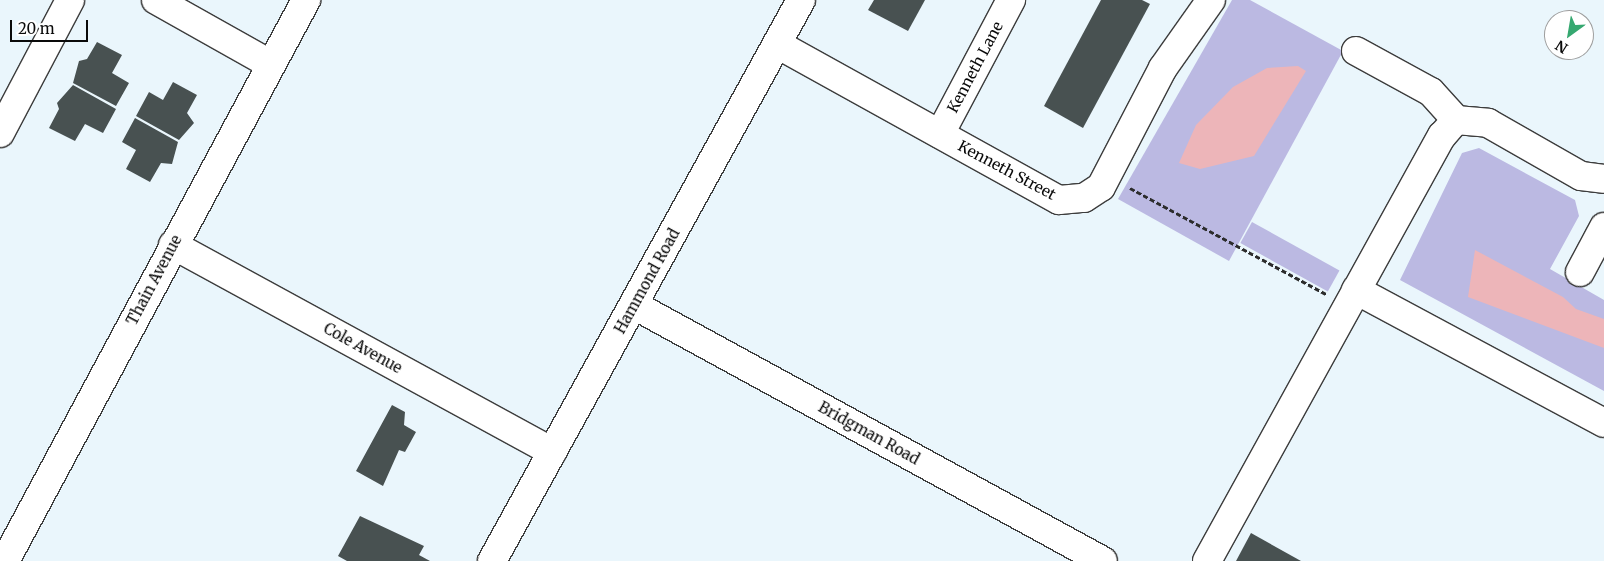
<!DOCTYPE html>
<html>
<head>
<meta charset="utf-8">
<style>
  body { margin:0 }
  #map { position:relative; width:1604px; height:561px; overflow:hidden; background:#eaf6fc; font-family:Merriweather,serif }
  div>[style] { position:absolute }
  [style*='--x'] { left:calc(var(--x)*1px); top:calc(var(--y)*1px); width:calc(var(--w)*1px); rotate:calc(var(--a)*1deg) }
  .green>* { inset:0; background:#bbb9e2; transform-origin:0 0 }
  .water>* { inset:0; background:#edb5b9 }
  .building>* { inset:0; background:#485151 }
  .path>* { height:3px; margin-top:-1.5px; transform-origin:0; background:repeating-linear-gradient(90deg,#2c2c2c 0 5px,transparent 0 7.5px) }
  .roads { filter:drop-shadow(1px 0 #3d3d3d) drop-shadow(-1px 0 #3d3d3d) drop-shadow(0 1px #3d3d3d) drop-shadow(0 -1px #3d3d3d) }
  .minor>* { height:28px; margin:-14px; padding:0 14px; transform-origin:14px; border-radius:14px; background:#fff }
  span { translate:-50% -50%; white-space:nowrap; text-align:center; line-height:1.15; -webkit-text-stroke:5px #fff; paint-order:stroke }
  .street-label { font-size:15px; color:#0a0a0a }
  .north { position:absolute; left:1544px; top:10px; width:50px; height:50px; box-sizing:border-box; background:#fff; border:1px solid #9d9d9d; border-radius:50%; rotate:212deg; font-size:14px; font-weight:700; line-height:20px; text-align:center; color:#0a0a0a }
  .north::after { content:''; display:block; margin:auto; width:18px; height:22px; background:#35a870; clip-path:polygon(50% 0,100% 100%,50% 72%,0 100%) }
  .scale { position:absolute; left:10px; top:20px; width:78px; height:22px; box-sizing:border-box; border:2px solid #0a0a0a; border-top:0; padding-left:6px; font-size:15px; line-height:18px; white-space:nowrap; color:#0a0a0a; -webkit-text-stroke:4px #fff; paint-order:stroke }
</style>
</head>
<body>
<div id="map">
  <div class="green">
    <div style="clip-path:polygon(1232px 0,1250px 0,1343px 51px,1229px 261px,1118px 199px)"></div>
    <div style="clip-path:polygon(1479px 148px,1575px 200px,1579px 216px,1550px 269px,1604px 300px,1604px 391px,1400px 280px,1462px 153px)"></div>
    <div style="left:1252px;top:222px;width:100px;height:24px;rotate:29deg"></div>
  </div>
  <div class="water">
    <div style="clip-path:polygon(1298px 66px,1306px 71px,1254px 156px,1200px 169px,1179px 163px,1196px 125px,1233px 87px,1267px 68px)"></div>
    <div style="clip-path:polygon(1475px 250px,1563px 297px,1576px 309px,1604px 319px,1604px 348px,1468px 297px)"></div>
  </div>
  <div class="building">
    <div style="clip-path:polygon(874px 0,925px 0,908px 31px,868px 10px)"></div>
    <div style="clip-path:polygon(1101px 0,1142px 0,1150px 4px,1083px 128px,1044px 106px)"></div>
    <div style="clip-path:polygon(97px 42px,122px 55px,112px 73px,129px 83px,116px 106px,73px 83px,79px 61px,87px 59px)"></div>
    <div style="clip-path:polygon(173px 82px,197px 95px,187px 113px,194px 123px,179px 140px,136px 116px,149px 92px,163px 100px)"></div>
    <div style="clip-path:polygon(73px 85px,116px 109px,103px 133px,85px 124px,75px 141px,49px 128px,59px 109px,57px 103px)"></div>
    <div style="clip-path:polygon(135px 118px,178px 142px,172px 164px,161px 163px,150px 182px,126px 169px,136px 150px,122px 142px)"></div>
    <div style="clip-path:polygon(392px 405px,405px 412px,404px 425px,416px 432px,405px 452px,399px 450px,383px 486px,356px 471px)"></div>
    <div style="clip-path:polygon(360px 516px,424px 546px,419px 555px,430px 561px,347px 561px,338px 556px)"></div>
    <div style="clip-path:polygon(1251px 533px,1301px 561px,1236px 561px)"></div>
  </div>
  <div class="path">
    <div style="--x:1130;--y:188;--w:223;--a:28.4"></div>
  </div>
  <div class="roads">
    <div class="minor">
      <div style="--x:156;--y:0;--w:131;--a:29.3"></div>
      <div style="--x:777;--y:44;--w:322;--a:29"></div>
      <div style="--x:1059;--y:200;--w:25;--a:-5"></div>
      <div style="--x:1084;--y:198;--w:20;--a:-33"></div>
      <div style="--x:1101;--y:187;--w:134;--a:-62.5"></div>
      <div style="--x:1163;--y:68;--w:83;--a:-54.8"></div>
      <div style="--x:1356;--y:51;--w:85;--a:28.7"></div>
      <div style="--x:1431;--y:92;--w:38;--a:48"></div>
      <div style="--x:0;--y:133;--w:150;--a:-62.2"></div>
      <div style="--x:940;--y:134;--w:152;--a:-62.1"></div>
      <div style="--x:173;--y:245;--w:432;--a:28.6"></div>
      <div style="--x:1580;--y:272;--w:51;--a:-61.9"></div>
      <div style="--x:1356;--y:290;--w:281;--a:28.2"></div>
      <div style="--x:634;--y:305;--w:534;--a:28.63"></div>
      <div style="--x:5;--y:561;--w:637;--a:-61.78"></div>
      <div style="--x:492;--y:561;--w:640;--a:-61.15"></div>
      <div style="--x:1207;--y:561;--w:486;--a:-61.1"></div>
      <div style="--x:1442;--y:136;--w:21;--a:-49"></div>
      <div style="--x:1456;--y:120;--w:32;--a:5"></div>
      <div style="--x:1488;--y:123;--w:107;--a:29.7"></div>
      <div style="--x:1581;--y:176;--w:23;--a:7"></div>
    </div>
  </div>
  <div class="street-label">
    <span style="left:975px;top:67px;rotate:-62deg">Kenneth Lane</span>
    <span style="left:1007px;top:170px;rotate:28deg">Kenneth Street</span>
    <span style="left:154px;top:280px;rotate:-62deg">Thain Avenue</span>
    <span style="left:647px;top:281px;rotate:-61deg">Hammond Road</span>
    <span style="left:363px;top:348px;rotate:29deg">Cole Avenue</span>
    <span style="left:869px;top:433px;rotate:29deg">Bridgman Road</span>
  </div>
  <div class="north">N</div>
  <div class="scale">20 m</div>
</div>
</body>
</html>
